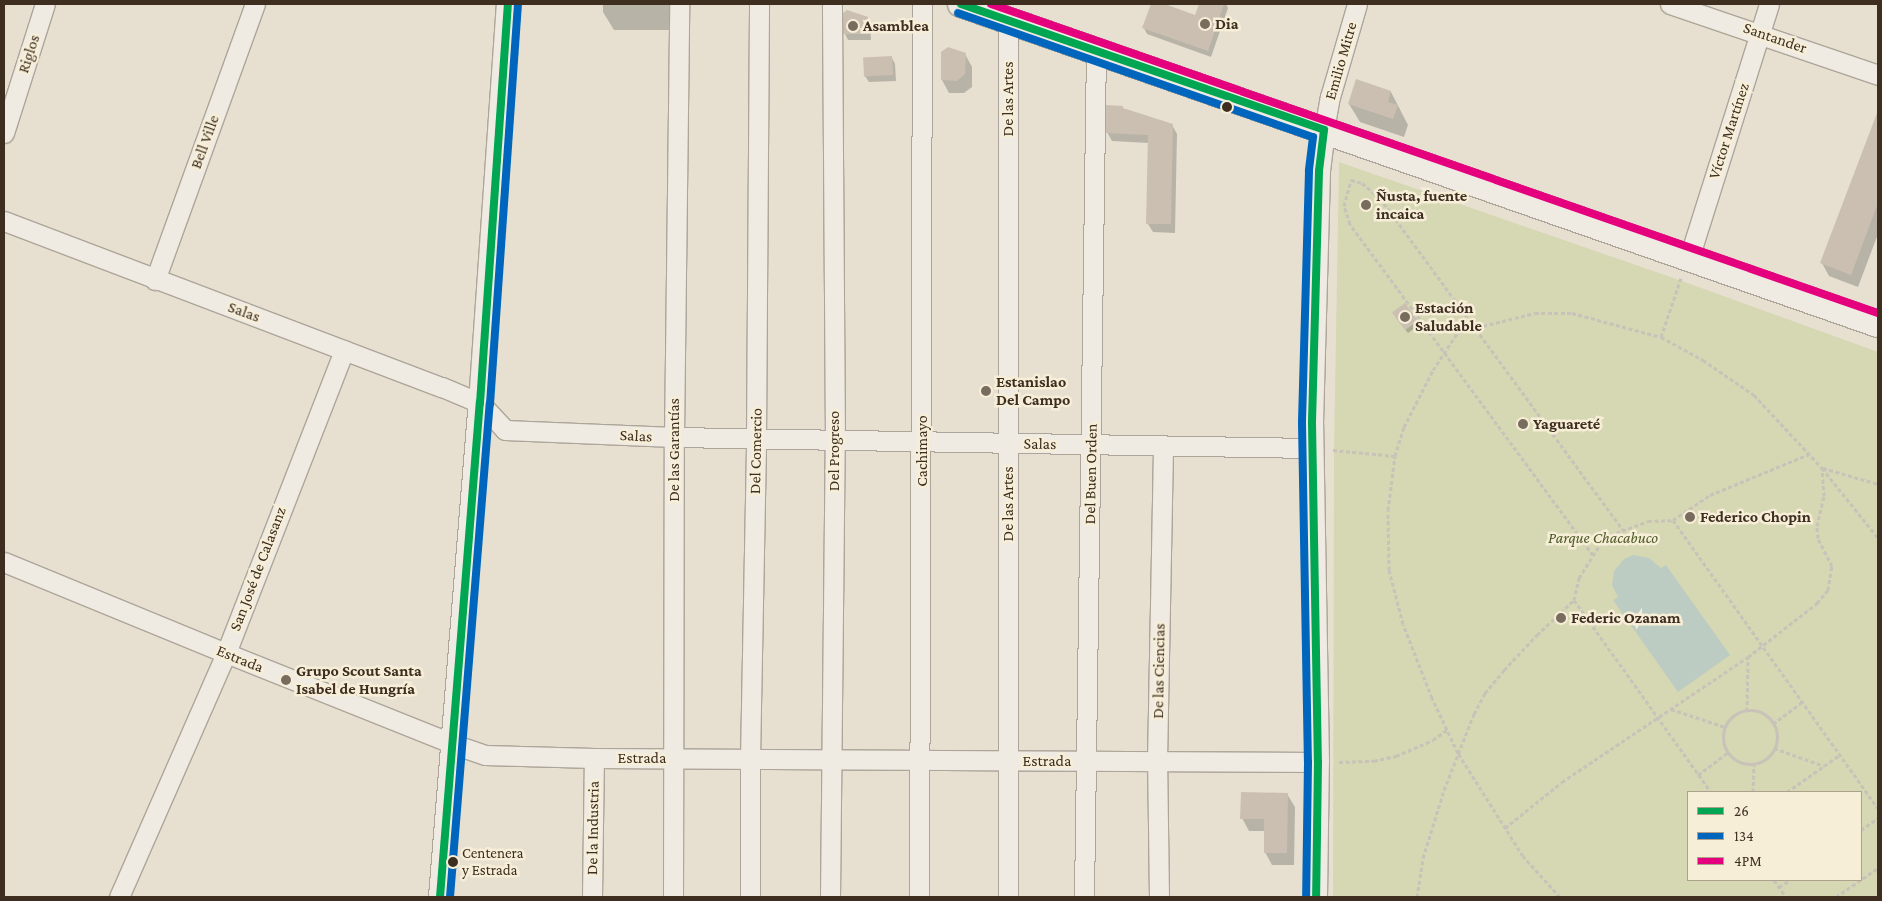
<!DOCTYPE html>
<html>
<head>
<meta charset="utf-8">
<style>
  body { margin:0 }
  #map { position:relative; width:1882px; height:901px; overflow:hidden; background:#e7e0d1; font-family:"Crimson Pro",serif }
  div>[style] { position:absolute }
  [style*='--x'] { left:calc(var(--x)*1px); top:calc(var(--y)*1px); width:calc(var(--w)*1px); rotate:calc(var(--a)*1deg) }
  .green>* { inset:0; background:#d6d7b3 }
  .water>* { inset:0; background:#bcccc2 }
  .shadow>* { inset:0; background:#0003 }
  .building>* { inset:0; background:#cbbfb2; transform-origin:0 0 }
  .path>* { height:3px; margin-top:-1.5px; transform-origin:0; background:repeating-linear-gradient(90deg,#c8c2b9 0 4px,transparent 0 6.5px) }
  .path>.ring { margin:-1.5px; padding:0; box-sizing:content-box; background:none; border:3px solid #c8c2b9; border-radius:50% }
  .roads { filter:drop-shadow(1px 0 #ada599) drop-shadow(-1px 0 #ada599) drop-shadow(0 1px #ada599) drop-shadow(0 -1px #ada599) }
  .minor>* { height:19px; margin:-9.5px; padding:0 9.5px; transform-origin:9.5px; border-radius:9.5px; background:#efebe3 }
  .tertiary>* { height:22px; margin:-11px; padding:0 11px; transform-origin:11px; border-radius:11px; background:#efebe3 }
  .secondary>* { height:26px; margin:-13px; padding:0 13px; transform-origin:13px; border-radius:13px; background:#efebe3 }
  .bus-1>* { height:8px; margin:-4px; padding:0 4px; transform-origin:4px; border-radius:4px; background:#00a651 }
  .bus-2>* { height:8px; margin:-4px; padding:0 4px; transform-origin:4px; border-radius:4px; background:#0065bd }
  .bus-3>* { height:8px; margin:-4px; padding:0 4px; transform-origin:4px; border-radius:4px; background:#e5007d }
  .dots>* { width:14px; height:14px; translate:-50% -50%; box-sizing:border-box; border:2px solid #f7eed8; border-radius:50% }
  span { translate:-50% -50%; white-space:nowrap; text-align:center; line-height:1.15; -webkit-text-stroke:5px #f7eed8; paint-order:stroke }
  .bus-label { font-size:15px; color:#3d2e20 }
  .left { translate:0 -50%; text-align:left }
  .poi-label { font-size:16px; color:#3d2e20; font-weight:700 }
  .street-label { font-size:16px; color:#3d2e20 }
  .park-label { font-size:16px; color:#4d5a26; font-style:italic }
  .frame { position:absolute; inset:0; border:5px solid #3d2e20; pointer-events:none }
  .legend { position:absolute; left:1687px; top:791px; width:175px; height:90px; box-sizing:border-box; background:#f7eed8; border:1px solid #ada18e; margin:0; padding:6px 9px; list-style:none; font-size:15px; color:#3d2e20 }
  .legend li { display:flex; align-items:center; gap:10px; height:25px }
  .legend b { width:25px; border:1px solid #ada18e }
</style>
</head>
<body>
<div id="map">
  <div class="green">
    <div style="clip-path:polygon(evenodd,1339px 162px,1682px 281px,1878px 352px,1878px 897px,1333px 897px,1334px 451px,1339px 162px,1688px 792px,1861px 792px,1861px 880px,1688px 880px,1688px 792px)"></div>
  </div>
  <div class="water">
    <div style="clip-path:polygon(1633px 555px,1649px 558px,1661px 568px,1666px 565px,1730px 655px,1678px 692px,1613px 600px,1618px 597px,1612px 585px,1614px 571px,1624px 559px)"></div>
  </div>
  <div class="shadow">
    <div style="clip-path:polygon(603px 4px,671px 4px,671px 30px,614px 30px,603px 12px)"></div>
    <div style="clip-path:polygon(1152px 4px,1161px 4px,1196px 16px,1200px 4px,1226px 4px,1228px 8px,1211px 57px,1147px 34px,1144px 28px)"></div>
    <div style="clip-path:polygon(867px 18px,870px 25px,871px 40px,848px 40px,845px 34px)"></div>
    <div style="clip-path:polygon(965px 54px,972px 67px,972px 87px,964px 93px,949px 93px,942px 80px)"></div>
    <div style="clip-path:polygon(892px 58px,895px 64px,896px 81px,869px 82px,865px 76px)"></div>
    <div style="clip-path:polygon(1357px 81px,1391px 92px,1408px 125px,1404px 137px,1360px 122px,1349px 104px)"></div>
    <div style="clip-path:polygon(1878px 113px,1878px 234px,1858px 287px,1829px 276px,1822px 263px)"></div>
    <div style="clip-path:polygon(1172px 125px,1177px 134px,1175px 233px,1153px 232px,1148px 224px,1149px 143px,1112px 141px,1107px 132px)"></div>
    <div style="clip-path:polygon(1405px 305px,1419px 325px,1408px 333px,1395px 316px)"></div>
    <div style="clip-path:polygon(1287px 794px,1295px 807px,1294px 865px,1272px 865px,1265px 852px,1265px 831px,1249px 831px,1242px 818px)"></div>
  </div>
  <div class="building">
    <div style="clip-path:polygon(1151px 4px,1165px 4px,1195px 15px,1199px 4px,1224px 4px,1208px 51px,1142px 28px)"></div>
    <div style="clip-path:polygon(847px 10px,868px 17px,868px 34px,843px 34px,843px 13px)"></div>
    <div style="clip-path:polygon(948px 47px,966px 53px,965px 74px,957px 81px,941px 80px,941px 52px)"></div>
    <div style="left:892px;top:56px;width:19px;height:29px;rotate:87deg"></div>
    <div style="clip-path:polygon(1356px 79px,1391px 91px,1388px 102px,1398px 105px,1393px 119px,1348px 104px)"></div>
    <div style="clip-path:polygon(1106px 105px,1123px 106px,1123px 108px,1173px 124px,1171px 224px,1146px 224px,1148px 135px,1106px 133px)"></div>
    <div style="clip-path:polygon(1877px 113px,1878px 203px,1851px 275px,1820px 263px)"></div>
    <div style="left:1405px;top:303px;width:22px;height:16px;rotate:54deg"></div>
    <div style="clip-path:polygon(1241px 792px,1288px 793px,1287px 853px,1264px 853px,1264px 819px,1240px 819px)"></div>
  </div>
  <div class="path">
    <div style="--x:1661;--y:337;--w:62;--a:-71.3"></div>
    <div style="--x:1333;--y:450;--w:62;--a:5.5"></div>
    <div style="--x:1823;--y:468;--w:57;--a:16.2"></div>
    <div style="--x:1673;--y:520;--w:354;--a:54.6"></div>
    <div style="--x:1593;--y:555;--w:411;--a:-126.3"></div>
    <div style="--x:1350;--y:224;--w:19;--a:-108"></div>
    <div style="--x:1344;--y:206;--w:27;--a:-75"></div>
    <div style="--x:1351;--y:180;--w:11;--a:15"></div>
    <div style="--x:1362;--y:183;--w:23;--a:40"></div>
    <div style="--x:1380;--y:198;--w:411;--a:53.8"></div>
    <div style="--x:1574;--y:600;--w:236;--a:54.5"></div>
    <div style="--x:1671;--y:709;--w:57;--a:18.4"></div>
    <div class="ring" style="left:1723px;top:710px;width:51px;height:51px"></div>
    <div style="--x:1747;--y:711;--w:53;--a:-88.9"></div>
    <div style="--x:1773;--y:724;--w:38;--a:-37"></div>
    <div style="--x:1774;--y:748;--w:53;--a:19.8"></div>
    <div style="--x:1339;--y:762;--w:35;--a:-2"></div>
    <div style="--x:1374;--y:761;--w:23;--a:-13"></div>
    <div style="--x:1396;--y:756;--w:40;--a:-23.4"></div>
    <div style="--x:1433;--y:740;--w:17;--a:-36"></div>
    <div style="--x:1698;--y:775;--w:38;--a:-37"></div>
    <div style="--x:1753;--y:792;--w:29;--a:-88"></div>
    <div style="--x:1787;--y:792;--w:66;--a:-35.1"></div>
    <div style="--x:1505;--y:828;--w:73;--a:-38.9"></div>
    <div style="--x:1562;--y:782;--w:224;--a:-33.9"></div>
    <div style="--x:1748;--y:657;--w:88;--a:-38"></div>
    <div style="--x:1817;--y:603;--w:17;--a:-50"></div>
    <div style="--x:1828;--y:590;--w:24;--a:-81"></div>
    <div style="--x:1832;--y:566;--w:31;--a:-117"></div>
    <div style="--x:1818;--y:538;--w:12;--a:-95"></div>
    <div style="--x:1817;--y:526;--w:31;--a:-77"></div>
    <div style="--x:1824;--y:496;--w:28;--a:-94"></div>
    <div style="--x:1861;--y:830;--w:21;--a:-35"></div>
    <div style="--x:1774;--y:880;--w:21;--a:55"></div>
    <div style="--x:1779;--y:887;--w:13;--a:-32"></div>
    <div style="--x:1417;--y:897;--w:39;--a:-81"></div>
    <div style="--x:1423;--y:858;--w:71;--a:-72.8"></div>
    <div style="--x:1444;--y:790;--w:82;--a:-68.5"></div>
    <div style="--x:1474;--y:714;--w:24;--a:-62"></div>
    <div style="--x:1485;--y:693;--w:30;--a:-50"></div>
    <div style="--x:1504;--y:670;--w:48;--a:-46.7"></div>
    <div style="--x:1537;--y:635;--w:51;--a:-43.4"></div>
    <div style="--x:1574;--y:600;--w:23;--a:-77"></div>
    <div style="--x:1579;--y:578;--w:47;--a:-58"></div>
    <div style="--x:1604;--y:538;--w:47;--a:-21.1"></div>
    <div style="--x:1648;--y:521;--w:25;--a:-2"></div>
    <div style="--x:1673;--y:520;--w:45;--a:-34"></div>
    <div style="--x:1710;--y:495;--w:107;--a:-22.5"></div>
    <div style="--x:1560;--y:897;--w:55;--a:-132.1"></div>
    <div style="--x:1523;--y:856;--w:122;--a:-122.3"></div>
    <div style="--x:1458;--y:753;--w:61;--a:-115.3"></div>
    <div style="--x:1432;--y:698;--w:79;--a:-111.4"></div>
    <div style="--x:1403;--y:624;--w:56;--a:-104.5"></div>
    <div style="--x:1389;--y:570;--w:60;--a:-91"></div>
    <div style="--x:1388;--y:510;--w:54;--a:-82.6"></div>
    <div style="--x:1395;--y:456;--w:30;--a:-73"></div>
    <div style="--x:1404;--y:427;--w:64;--a:-63"></div>
    <div style="--x:1433;--y:370;--w:45;--a:-56.7"></div>
    <div style="--x:1458;--y:332;--w:79;--a:-13.9"></div>
    <div style="--x:1535;--y:313;--w:37;--a:0"></div>
    <div style="--x:1572;--y:313;--w:92;--a:15.1"></div>
    <div style="--x:1661;--y:337;--w:48;--a:28.7"></div>
    <div style="--x:1703;--y:360;--w:62;--a:34.5"></div>
    <div style="--x:1754;--y:395;--w:100;--a:47"></div>
    <div style="--x:1822;--y:468;--w:90;--a:51.3"></div>
    <div style="--x:1836;--y:897;--w:51;--a:-34.6"></div>
    <div style="--x:1876;--y:897;--w:2;--a:-27"></div>
  </div>
  <div class="roads">
    <div class="minor">
      <div style="--x:1670;--y:4;--w:220;--a:18.8"></div>
      <div style="--x:1008;--y:20;--w:877;--a:90"></div>
      <div style="--x:1324;--y:130;--w:34;--a:-80"></div>
      <div style="--x:1330;--y:97;--w:97;--a:-73.8"></div>
      <div style="--x:4;--y:133;--w:135;--a:-72.4"></div>
      <div style="--x:4;--y:221;--w:468;--a:20.8"></div>
      <div style="--x:442;--y:387;--w:41;--a:22.8"></div>
      <div style="--x:480;--y:403;--w:37;--a:47"></div>
      <div style="--x:505;--y:430;--w:169;--a:2.4"></div>
      <div style="--x:674;--y:437;--w:638;--a:0.99"></div>
      <div style="--x:1689;--y:258;--w:266;--a:-72.5"></div>
      <div style="--x:155;--y:280;--w:294;--a:-70.1"></div>
      <div style="--x:4;--y:562;--w:240;--a:22.3"></div>
      <div style="--x:226;--y:653;--w:245;--a:21.8"></div>
      <div style="--x:453;--y:744;--w:34;--a:19"></div>
      <div style="--x:485;--y:755;--w:109;--a:1.6"></div>
      <div style="--x:594;--y:758;--w:724;--a:0.32"></div>
      <div style="--x:119;--y:897;--w:266;--a:-66.3"></div>
      <div style="--x:226;--y:653;--w:325;--a:-68.7"></div>
      <div style="--x:592;--y:897;--w:139;--a:-89.2"></div>
      <div style="--x:673;--y:897;--w:460;--a:-89.9"></div>
      <div style="--x:674;--y:437;--w:433;--a:-89.3"></div>
      <div style="--x:750;--y:897;--w:138;--a:-90"></div>
      <div style="--x:750;--y:759;--w:320;--a:-88.9"></div>
      <div style="--x:756;--y:439;--w:435;--a:-89.6"></div>
      <div style="--x:830;--y:897;--w:457;--a:-89.4"></div>
      <div style="--x:835;--y:440;--w:436;--a:-90.4"></div>
      <div style="--x:919;--y:897;--w:893;--a:-89.81"></div>
      <div style="--x:1084;--y:897;--w:846;--a:-89.19"></div>
      <div style="--x:1159;--y:897;--w:136;--a:-90.8"></div>
      <div style="--x:1157;--y:761;--w:315;--a:-88.9"></div>
    </div>
    <div class="tertiary">
      <div style="--x:440;--y:897;--w:496;--a:-85.4"></div>
      <div style="--x:480;--y:403;--w:400;--a:-86"></div>
      <div style="--x:1316;--y:897;--w:135;--a:-89.2"></div>
      <div style="--x:1318;--y:762;--w:339;--a:-91"></div>
      <div style="--x:1312;--y:423;--w:252;--a:-88.4"></div>
      <div style="--x:1319;--y:171;--w:41;--a:-83"></div>
    </div>
    <div class="secondary">
      <div style="--x:961;--y:4;--w:971;--a:19.24"></div>
    </div>
  </div>
  <div class="bus-1">
    <div style="--x:961;--y:4;--w:384;--a:19.1"></div>
    <div style="--x:1324;--y:130;--w:41;--a:97"></div>
    <div style="--x:1319;--y:171;--w:252;--a:91.6"></div>
    <div style="--x:1312;--y:423;--w:339;--a:89"></div>
    <div style="--x:1318;--y:762;--w:135;--a:90.8"></div>
    <div style="--x:440;--y:897;--w:496;--a:-85.4"></div>
    <div style="--x:480;--y:403;--w:400;--a:-86"></div>
  </div>
  <div class="bus-2">
    <div style="--x:958;--y:13;--w:376;--a:19.3"></div>
    <div style="--x:1313;--y:137;--w:34;--a:97"></div>
    <div style="--x:1309;--y:171;--w:252;--a:91.6"></div>
    <div style="--x:1302;--y:423;--w:339;--a:89"></div>
    <div style="--x:1308;--y:762;--w:135;--a:90.8"></div>
    <div style="--x:450;--y:897;--w:495;--a:-85.4"></div>
    <div style="--x:490;--y:404;--w:400;--a:-86"></div>
  </div>
  <div class="bus-3">
    <div style="--x:991;--y:4;--w:939;--a:19.21"></div>
  </div>
  <div class="dots">
    <div style="left:1205px;top:24px;background:#786c5e"></div>
    <div style="left:853px;top:26px;background:#786c5e"></div>
    <div style="left:1227px;top:107px;background:#3d2e20"></div>
    <div style="left:1366px;top:205px;background:#786c5e"></div>
    <div style="left:1405px;top:317px;background:#786c5e"></div>
    <div style="left:986px;top:391px;background:#786c5e"></div>
    <div style="left:1523px;top:424px;background:#786c5e"></div>
    <div style="left:1690px;top:517px;background:#786c5e"></div>
    <div style="left:1561px;top:618px;background:#786c5e"></div>
    <div style="left:286px;top:680px;background:#786c5e"></div>
    <div style="left:453px;top:862px;background:#3d2e20"></div>
  </div>
  <div class="bus-label">
    <span class="left" style="left:462px;top:862px">Centenera<br>y Estrada</span>
  </div>
  <div class="poi-label">
    <span class="left" style="left:1215px;top:24px">Dia</span>
    <span class="left" style="left:863px;top:26px">Asamblea</span>
    <span class="left" style="left:1376px;top:205px">Ñusta, fuente<br>incaica</span>
    <span class="left" style="left:1415px;top:317px">Estación<br>Saludable</span>
    <span class="left" style="left:996px;top:391px">Estanislao<br>Del Campo</span>
    <span class="left" style="left:1533px;top:424px">Yaguareté</span>
    <span class="left" style="left:1700px;top:517px">Federico Chopin</span>
    <span class="left" style="left:1571px;top:618px">Federic Ozanam</span>
    <span class="left" style="left:296px;top:680px">Grupo Scout Santa<br>Isabel de Hungría</span>
  </div>
  <div class="street-label">
    <span style="left:1775px;top:38px;rotate:19deg">Santander</span>
    <span style="left:29px;top:54px;rotate:-72deg">Riglos</span>
    <span style="left:1341px;top:61px;rotate:-74deg">Emilio Mitre</span>
    <span style="left:1008px;top:99px;rotate:-90deg">De las Artes</span>
    <span style="left:1729px;top:131px;rotate:-72deg">Víctor Martínez</span>
    <span style="left:205px;top:142px;rotate:-70deg">Bell Ville</span>
    <span style="left:244px;top:312px;rotate:20deg">Salas</span>
    <span style="left:636px;top:436px;rotate:3deg">Salas</span>
    <span style="left:1040px;top:444px;rotate:1deg">Salas</span>
    <span style="left:674px;top:450px;rotate:-90deg">De las Garantías</span>
    <span style="left:756px;top:451px;rotate:-89deg">Del Comercio</span>
    <span style="left:834px;top:451px;rotate:-90deg">Del Progreso</span>
    <span style="left:922px;top:451px;rotate:-90deg">Cachimayo</span>
    <span style="left:1091px;top:474px;rotate:-89deg">Del Buen Orden</span>
    <span style="left:1008px;top:504px;rotate:-90deg">De las Artes</span>
    <span style="left:258px;top:569px;rotate:-69deg">San José de Calasanz</span>
    <span style="left:240px;top:659px;rotate:22deg">Estrada</span>
    <span style="left:1159px;top:671px;rotate:-89deg">De las Ciencias</span>
    <span style="left:642px;top:758px">Estrada</span>
    <span style="left:1047px;top:761px">Estrada</span>
    <span style="left:593px;top:828px;rotate:-89deg">De la Industria</span>
  </div>
  <div class="park-label">
    <span style="left:1603px;top:538px">Parque Chacabuco</span>
  </div>
  <div class="frame"></div>
  <ul class="legend">
  <li><b style="height:6px;background:#00a651"></b>26</li>
  <li><b style="height:6px;background:#0065bd"></b>134</li>
  <li><b style="height:6px;background:#e5007d"></b>4PM</li>
  </ul>
</div>
</body>
</html>
